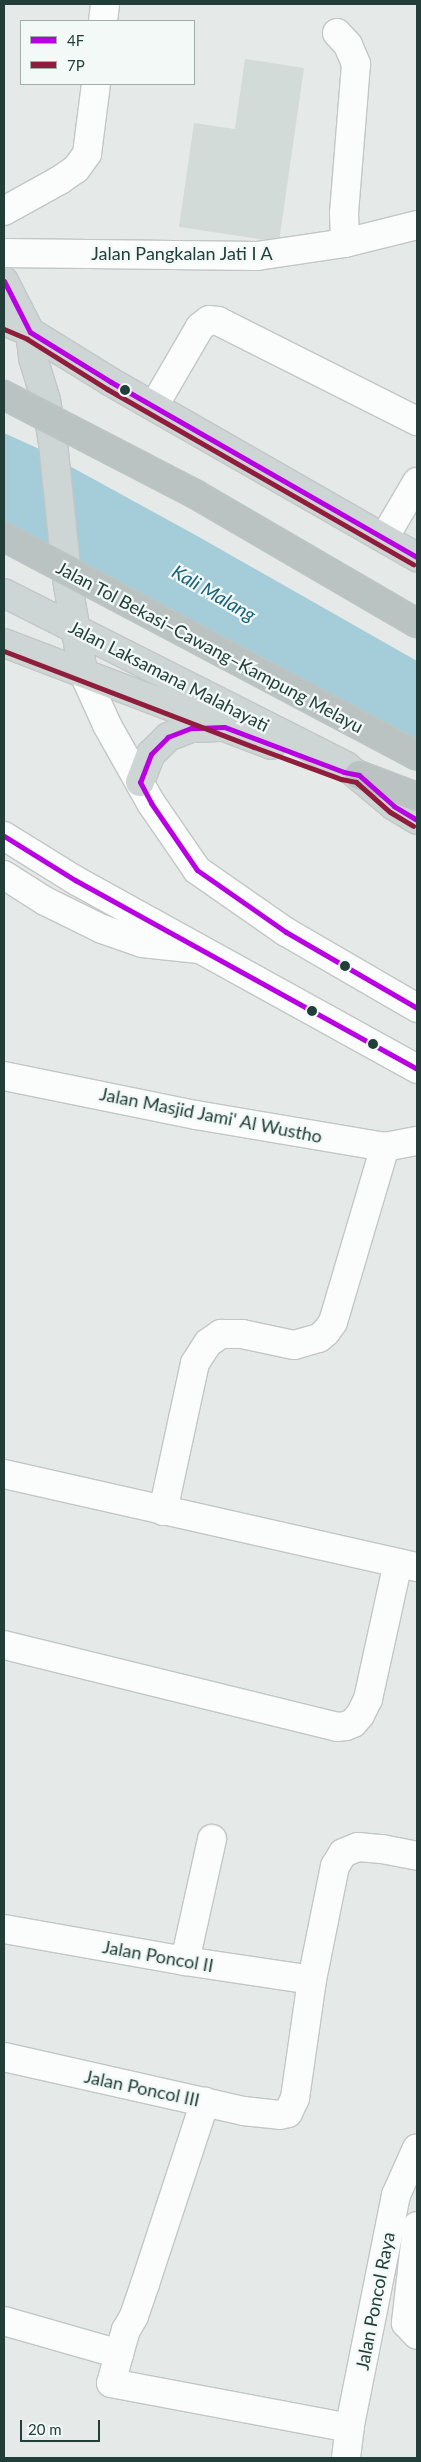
<!DOCTYPE html>
<html>
<head>
<meta charset="utf-8">
<style>
  body { margin:0 }
  #map { position:relative; width:421px; height:2462px; overflow:hidden; background:#e5eae8; font-family:Lato,sans-serif }
  div>[style] { position:absolute }
  [style*='--x'] { left:calc(var(--x)*1px); top:calc(var(--y)*1px); width:calc(var(--w)*1px); rotate:calc(var(--a)*1deg) }
  .built>* { inset:0; background:#d2dbd8 }
  .water>* { inset:0; background:#a4cdd9 }
  .roads { filter:drop-shadow(1px 0 #c2c7c5) drop-shadow(-1px 0 #c2c7c5) drop-shadow(0 1px #c2c7c5) drop-shadow(0 -1px #c2c7c5) }
  .minor>* { height:28px; margin:-14px; padding:0 14px; transform-origin:14px; border-radius:14px; background:#fbfcfc }
  .tertiary>* { height:28px; margin:-14px; padding:0 14px; transform-origin:14px; border-radius:14px; background:#fbfcfc }
  .secondary>* { height:28px; margin:-14px; padding:0 14px; transform-origin:14px; border-radius:14px; background:#fbfcfc }
  .primary>* { height:28px; margin:-14px; padding:0 14px; transform-origin:14px; border-radius:14px; background:#cdd6d4 }
  .motorway>* { height:28px; margin:-14px; padding:0 14px; transform-origin:14px; border-radius:14px; background:#bac3c2 }
  .bridges { filter:drop-shadow(1px 0 #bcc6c4) drop-shadow(-1px 0 #bcc6c4) drop-shadow(0 1px #bcc6c4) drop-shadow(0 -1px #bcc6c4) }
  .motorway-bridge>* { height:28px; margin:-14px; padding:0 14px; transform-origin:14px; border-radius:14px; background:#bac3c2 }
  .bus-1>* { height:5px; margin:-2.5px; padding:0 2.5px; transform-origin:2.5px; border-radius:2.5px; background:#b900e2 }
  .bus-2>* { height:5px; margin:-2.5px; padding:0 2.5px; transform-origin:2.5px; border-radius:2.5px; background:#901d3c }
  .dots>* { width:14px; height:14px; translate:-50% -50%; box-sizing:border-box; border:2px solid #f2f9f6; border-radius:50% }
  span { translate:-50% -50%; white-space:nowrap; text-align:center; line-height:1.15; -webkit-text-stroke:4.5px #f2f9f6; paint-order:stroke }
  .street-label { font-size:18px; color:#213e39 }
  .water-label { font-size:19px; color:#19627c; font-style:italic }
  .frame { position:absolute; inset:0; border:5px solid #213e39; pointer-events:none }
  .legend { position:absolute; left:20px; top:20px; width:175px; height:65px; box-sizing:border-box; background:#f2f9f6; border:1px solid #9eaeaa; margin:0; padding:6px 9px; list-style:none; font-size:15px; color:#213e39 }
  .legend li { display:flex; align-items:center; gap:10px; height:25px }
  .legend b { width:25px; border:1px solid #9eaeaa }
  .scale { position:absolute; left:20px; top:2420px; width:80px; height:22px; box-sizing:border-box; border:2px solid #213e39; border-top:0; padding-left:6px; font-size:15px; line-height:18px; white-space:nowrap; color:#213e39; -webkit-text-stroke:4px #f2f9f6; paint-order:stroke }
</style>
</head>
<body>
<div id="map">
  <div class="built">
    <div style="clip-path:polygon(245px 59px,304px 68px,279px 242px,179px 227px,194px 123px,235px 129px)"></div>
  </div>
  <div class="water">
    <div style="clip-path:polygon(4px 433px,35px 447px,199px 537px,417px 661px,417px 756px,4px 537px)"></div>
  </div>
  <div class="roads">
    <div class="minor">
      <div style="--x:103;--y:21;--w:17;--a:-83"></div>
      <div style="--x:337;--y:33;--w:16;--a:47"></div>
      <div style="--x:348;--y:45;--w:21;--a:67"></div>
      <div style="--x:356;--y:64;--w:149;--a:94.6"></div>
      <div style="--x:344;--y:213;--w:30;--a:88"></div>
      <div style="--x:4;--y:211;--w:64;--a:-29"></div>
      <div style="--x:60;--y:180;--w:19;--a:-35"></div>
      <div style="--x:76;--y:169;--w:19;--a:-54"></div>
      <div style="--x:87;--y:154;--w:71;--a:-82.7"></div>
      <div style="--x:4;--y:253;--w:253;--a:0.7"></div>
      <div style="--x:257;--y:256;--w:89;--a:-8.4"></div>
      <div style="--x:345;--y:243;--w:74;--a:-14"></div>
      <div style="--x:154;--y:406;--w:91;--a:-59.8"></div>
      <div style="--x:200;--y:327;--w:11;--a:-38"></div>
      <div style="--x:209;--y:320;--w:9;--a:6"></div>
      <div style="--x:218;--y:321;--w:223;--a:26.7"></div>
      <div style="--x:384;--y:538;--w:65;--a:-59.5"></div>
      <div style="--x:4;--y:875;--w:49;--a:32.4"></div>
      <div style="--x:45;--y:901;--w:64;--a:26.2"></div>
      <div style="--x:102;--y:929;--w:42;--a:19.3"></div>
      <div style="--x:142;--y:943;--w:55;--a:6.2"></div>
      <div style="--x:4;--y:1474;--w:423;--a:12.7"></div>
      <div style="--x:163;--y:1511;--w:151;--a:-77.8"></div>
      <div style="--x:195;--y:1363;--w:24;--a:-57"></div>
      <div style="--x:208;--y:1343;--w:16;--a:-35"></div>
      <div style="--x:221;--y:1334;--w:21;--a:0"></div>
      <div style="--x:242;--y:1334;--w:53;--a:11.9"></div>
      <div style="--x:294;--y:1345;--w:26;--a:-16"></div>
      <div style="--x:319;--y:1338;--w:9;--a:-41"></div>
      <div style="--x:326;--y:1332;--w:12;--a:-55"></div>
      <div style="--x:333;--y:1322;--w:183;--a:-73.5"></div>
      <div style="--x:4;--y:1645;--w:343;--a:13.8"></div>
      <div style="--x:337;--y:1727;--w:9;--a:-6"></div>
      <div style="--x:346;--y:1726;--w:8;--a:-23"></div>
      <div style="--x:353;--y:1723;--w:11;--a:-49"></div>
      <div style="--x:360;--y:1715;--w:18;--a:-63"></div>
      <div style="--x:368;--y:1699;--w:139;--a:-77.6"></div>
      <div style="--x:4;--y:1929;--w:184;--a:10"></div>
      <div style="--x:185;--y:1961;--w:128;--a:8.5"></div>
      <div style="--x:185;--y:1961;--w:125;--a:-77.5"></div>
      <div style="--x:4;--y:2057;--w:245;--a:12.7"></div>
      <div style="--x:243;--y:2111;--w:37;--a:6"></div>
      <div style="--x:280;--y:2115;--w:8;--a:-14"></div>
      <div style="--x:288;--y:2113;--w:17;--a:-65"></div>
      <div style="--x:295;--y:2098;--w:119;--a:-81.8"></div>
      <div style="--x:312;--y:1980;--w:116;--a:-78.6"></div>
      <div style="--x:335;--y:1866;--w:15;--a:-58"></div>
      <div style="--x:343;--y:1853;--w:16;--a:-22"></div>
      <div style="--x:358;--y:1847;--w:24;--a:5"></div>
      <div style="--x:382;--y:1849;--w:36;--a:11"></div>
      <div style="--x:417;--y:2226;--w:98;--a:96.5"></div>
      <div style="--x:406;--y:2323;--w:16;--a:47"></div>
      <div style="--x:4;--y:2321;--w:120;--a:16"></div>
      <div style="--x:119;--y:2354;--w:30;--a:105"></div>
      <div style="--x:111;--y:2383;--w:243;--a:10.7"></div>
      <div style="--x:119;--y:2354;--w:25;--a:-74"></div>
      <div style="--x:126;--y:2330;--w:16;--a:-60"></div>
      <div style="--x:134;--y:2316;--w:34;--a:-71"></div>
      <div style="--x:145;--y:2284;--w:192;--a:-71.8"></div>
      <div style="--x:346;--y:2458;--w:38;--a:-83"></div>
      <div style="--x:351;--y:2420;--w:229;--a:-78.7"></div>
      <div style="--x:396;--y:2195;--w:51;--a:-65.9"></div>
    </div>
    <div class="tertiary">
      <div style="--x:4;--y:1076;--w:196;--a:11.5"></div>
      <div style="--x:196;--y:1115;--w:192;--a:9.6"></div>
      <div style="--x:385;--y:1147;--w:33;--a:-11"></div>
    </div>
    <div class="secondary">
      <div style="--x:83;--y:672;--w:58;--a:65.6"></div>
      <div style="--x:107;--y:725;--w:90;--a:60.6"></div>
      <div style="--x:151;--y:803;--w:81;--a:55.5"></div>
      <div style="--x:197;--y:870;--w:108;--a:34.9"></div>
      <div style="--x:286;--y:932;--w:151;--a:30.1"></div>
      <div style="--x:4;--y:836;--w:84;--a:31.8"></div>
      <div style="--x:75;--y:880;--w:391;--a:28.9"></div>
    </div>
    <div class="primary">
      <div style="--x:4;--y:281;--w:57;--a:63"></div>
      <div style="--x:30;--y:332;--w:26;--a:83"></div>
      <div style="--x:33;--y:358;--w:44;--a:72.8"></div>
      <div style="--x:46;--y:400;--w:44;--a:80.8"></div>
      <div style="--x:53;--y:443;--w:143;--a:84"></div>
      <div style="--x:68;--y:585;--w:88;--a:80.2"></div>
      <div style="--x:4;--y:321;--w:28;--a:23"></div>
      <div style="--x:30;--y:332;--w:95;--a:31.7"></div>
      <div style="--x:111;--y:382;--w:353;--a:29.8"></div>
      <div style="--x:4;--y:593;--w:383;--a:26.8"></div>
      <div style="--x:346;--y:766;--w:62;--a:39.8"></div>
      <div style="--x:394;--y:806;--w:27;--a:31"></div>
      <div style="--x:4;--y:643;--w:286;--a:20.9"></div>
      <div style="--x:140;--y:782;--w:30;--a:-69"></div>
      <div style="--x:151;--y:754;--w:24;--a:-45"></div>
      <div style="--x:168;--y:737;--w:25;--a:-21"></div>
      <div style="--x:191;--y:728;--w:29;--a:-2"></div>
    </div>
    <div class="motorway">
      <div style="--x:359;--y:775;--w:62;--a:20.8"></div>
    </div>
  </div>
  <div class="bridges">
    <div class="motorway-bridge">
      <div style="--x:4;--y:395;--w:215;--a:27.4"></div>
      <div style="--x:195;--y:494;--w:257;--a:30.2"></div>
      <div style="--x:4;--y:537;--w:467;--a:27.9"></div>
    </div>
  </div>
  <div class="bus-1">
    <div style="--x:4;--y:281;--w:57;--a:63"></div>
    <div style="--x:30;--y:332;--w:95;--a:31.7"></div>
    <div style="--x:111;--y:382;--w:353;--a:29.8"></div>
    <div style="--x:417;--y:820;--w:27;--a:-149"></div>
    <div style="--x:394;--y:806;--w:47;--a:-138.5"></div>
    <div style="--x:359;--y:775;--w:15;--a:-169"></div>
    <div style="--x:344;--y:772;--w:128;--a:-159.4"></div>
    <div style="--x:224;--y:727;--w:33;--a:178"></div>
    <div style="--x:191;--y:728;--w:25;--a:159"></div>
    <div style="--x:168;--y:737;--w:24;--a:135"></div>
    <div style="--x:151;--y:754;--w:30;--a:111"></div>
    <div style="--x:140;--y:782;--w:24;--a:62"></div>
    <div style="--x:151;--y:803;--w:81;--a:55.5"></div>
    <div style="--x:197;--y:870;--w:108;--a:34.9"></div>
    <div style="--x:286;--y:932;--w:151;--a:30.1"></div>
    <div style="--x:4;--y:836;--w:84;--a:31.8"></div>
    <div style="--x:75;--y:880;--w:391;--a:28.9"></div>
  </div>
  <div class="bus-2">
    <div style="--x:4;--y:329;--w:25;--a:23"></div>
    <div style="--x:27;--y:339;--w:94;--a:32"></div>
    <div style="--x:107;--y:389;--w:353;--a:29.8"></div>
    <div style="--x:4;--y:651;--w:268;--a:21"></div>
    <div style="--x:254;--y:747;--w:93;--a:20.2"></div>
    <div style="--x:341;--y:779;--w:15;--a:11"></div>
    <div style="--x:356;--y:782;--w:45;--a:41.4"></div>
    <div style="--x:390;--y:812;--w:27;--a:31"></div>
  </div>
  <div class="dots">
    <div style="left:125px;top:390px;background:#213e39"></div>
    <div style="left:345px;top:966px;background:#213e39"></div>
    <div style="left:312px;top:1011px;background:#213e39"></div>
    <div style="left:373px;top:1044px;background:#213e39"></div>
  </div>
  <div class="street-label">
    <span style="left:182px;top:253px">Jalan Pangkalan Jati I A</span>
    <span style="left:210px;top:647px;rotate:28deg">Jalan Tol Bekasi–Cawang–Kampung Melayu</span>
    <span style="left:169px;top:676px;rotate:27deg">Jalan Laksamana Malahayati</span>
    <span style="left:211px;top:1115px;rotate:11deg">Jalan Masjid Jami' Al Wustho</span>
    <span style="left:158px;top:1956px;rotate:10deg">Jalan Poncol II</span>
    <span style="left:142px;top:2088px;rotate:12deg">Jalan Poncol III</span>
    <span style="left:375px;top:2301px;rotate:-79deg">Jalan Poncol Raya</span>
  </div>
  <div class="water-label">
    <span style="left:214px;top:593px;rotate:30deg">Kali Malang</span>
  </div>
  <div class="frame"></div>
  <ul class="legend">
  <li><b style="height:6px;background:#b900e2"></b>4F</li>
  <li><b style="height:6px;background:#901d3c"></b>7P</li>
  </ul>
  <div class="scale">20 m</div>
</div>
</body>
</html>
